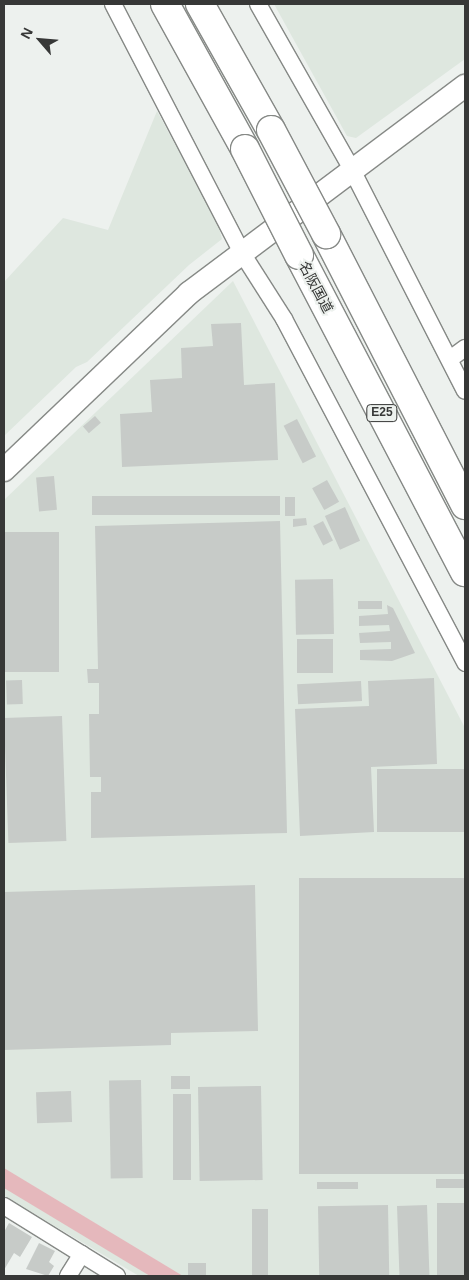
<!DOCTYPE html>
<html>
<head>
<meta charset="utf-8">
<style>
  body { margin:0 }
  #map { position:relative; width:469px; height:1280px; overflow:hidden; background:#edf1ee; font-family:Helvetica,"Noto Sans JP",sans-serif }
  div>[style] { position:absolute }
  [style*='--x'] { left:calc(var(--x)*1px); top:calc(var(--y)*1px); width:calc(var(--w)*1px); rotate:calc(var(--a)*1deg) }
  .built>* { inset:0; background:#dee7df }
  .green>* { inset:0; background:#e5b8bc }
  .building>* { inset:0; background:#c7cbc8; transform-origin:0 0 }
  .roads { filter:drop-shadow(1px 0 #868986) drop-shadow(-1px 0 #868986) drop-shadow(0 1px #868986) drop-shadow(0 -1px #868986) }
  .street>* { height:16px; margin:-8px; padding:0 8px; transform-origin:8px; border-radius:8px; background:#fff }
  .secondary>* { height:22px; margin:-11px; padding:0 11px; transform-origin:11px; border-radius:11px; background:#fff }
  .highway>* { height:28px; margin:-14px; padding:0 14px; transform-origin:14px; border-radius:14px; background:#fff }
  .bridges { filter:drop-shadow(1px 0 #868986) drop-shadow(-1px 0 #868986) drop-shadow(0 1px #868986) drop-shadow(0 -1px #868986) }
  .highway-bridge>* { height:28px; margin:-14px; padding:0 14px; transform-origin:14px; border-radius:14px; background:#fff }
  span { translate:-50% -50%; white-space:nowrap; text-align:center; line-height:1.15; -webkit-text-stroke:4px #edf1ee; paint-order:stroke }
  .shield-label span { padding:1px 4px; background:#edf1ee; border:1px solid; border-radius:4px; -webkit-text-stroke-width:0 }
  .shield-label { font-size:12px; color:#373837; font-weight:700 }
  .street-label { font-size:14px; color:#373837 }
  .frame { position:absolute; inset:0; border:5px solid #373837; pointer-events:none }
  .north { position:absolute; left:15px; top:15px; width:50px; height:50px; -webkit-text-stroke:4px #edf1ee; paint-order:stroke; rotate:297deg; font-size:14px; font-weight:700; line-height:20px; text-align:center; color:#373837 }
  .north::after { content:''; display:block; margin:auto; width:18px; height:22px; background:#373837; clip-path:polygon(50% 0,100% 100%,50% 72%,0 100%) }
</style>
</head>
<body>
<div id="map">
  <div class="built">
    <div style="clip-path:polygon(274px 4px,465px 4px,465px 59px,356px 138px,347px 136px)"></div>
    <div style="clip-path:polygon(157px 111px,217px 221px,222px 239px,189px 265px,87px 362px,76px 367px,4px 436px,4px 282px,63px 218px,108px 230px)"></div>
    <div style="clip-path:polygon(233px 281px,465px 728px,465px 1276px,139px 1276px,4px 1196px,4px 500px)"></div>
  </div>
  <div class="green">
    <div style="clip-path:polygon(4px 1168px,183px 1276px,150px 1276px,4px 1188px)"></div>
  </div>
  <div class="building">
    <div style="clip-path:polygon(241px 323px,244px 385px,275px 383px,278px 460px,122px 467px,120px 414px,152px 412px,150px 380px,182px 378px,181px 348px,213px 346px,211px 324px)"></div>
    <div style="left:95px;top:416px;width:9px;height:16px;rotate:49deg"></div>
    <div style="left:297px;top:419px;width:42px;height:15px;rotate:63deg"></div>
    <div style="left:54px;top:476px;width:34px;height:18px;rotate:85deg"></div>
    <div style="left:327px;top:480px;width:25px;height:17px;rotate:61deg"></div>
    <div style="left:280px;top:496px;width:19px;height:188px;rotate:90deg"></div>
    <div style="left:285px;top:497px;width:10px;height:19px"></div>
    <div style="left:345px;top:507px;width:37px;height:22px;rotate:66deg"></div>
    <div style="clip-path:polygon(306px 518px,307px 525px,293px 527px,293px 519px)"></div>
    <div style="clip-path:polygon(280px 521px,287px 833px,91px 838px,91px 792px,101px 792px,101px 777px,90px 777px,89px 714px,99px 714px,99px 683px,88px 683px,87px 669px,98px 669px,95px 526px)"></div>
    <div style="left:323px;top:521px;width:22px;height:11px;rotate:63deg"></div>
    <div style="left:59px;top:532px;width:140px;height:55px;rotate:90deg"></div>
    <div style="left:333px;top:579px;width:55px;height:38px;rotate:89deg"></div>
    <div style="left:382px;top:601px;width:8px;height:24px;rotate:90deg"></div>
    <div style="clip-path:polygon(387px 605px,393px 608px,415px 653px,392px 661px,360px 660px,360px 650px,391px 649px,391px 642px,360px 643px,359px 633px,390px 631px,389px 625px,359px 626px,359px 616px,388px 614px)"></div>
    <div style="left:297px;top:639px;width:36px;height:34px"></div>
    <div style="clip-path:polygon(434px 678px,437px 764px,371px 767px,374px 832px,300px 836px,295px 709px,369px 706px,368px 681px)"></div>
    <div style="left:22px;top:680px;width:24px;height:16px;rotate:88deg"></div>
    <div style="left:361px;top:681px;width:20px;height:64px;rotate:87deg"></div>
    <div style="left:62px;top:716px;width:125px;height:58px;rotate:88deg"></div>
    <div style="left:465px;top:769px;width:63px;height:88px;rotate:90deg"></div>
    <div style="left:465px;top:878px;width:296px;height:166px;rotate:90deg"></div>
    <div style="clip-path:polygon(255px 885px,258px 1031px,171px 1033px,171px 1045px,4px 1050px,4px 892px)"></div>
    <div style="left:171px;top:1076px;width:19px;height:13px"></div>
    <div style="left:141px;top:1080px;width:98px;height:32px;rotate:89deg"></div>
    <div style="left:261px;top:1086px;width:94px;height:63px;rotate:89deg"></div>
    <div style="left:71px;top:1091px;width:31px;height:35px;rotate:88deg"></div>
    <div style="left:173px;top:1094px;width:18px;height:86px"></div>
    <div style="left:465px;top:1179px;width:9px;height:29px;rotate:90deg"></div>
    <div style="left:358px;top:1182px;width:7px;height:41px;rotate:90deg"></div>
    <div style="left:465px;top:1203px;width:73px;height:28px;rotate:90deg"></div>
    <div style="left:388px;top:1205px;width:71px;height:70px;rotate:89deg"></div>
    <div style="left:427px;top:1205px;width:71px;height:30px;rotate:88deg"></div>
    <div style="left:252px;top:1209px;width:16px;height:67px"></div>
    <div style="clip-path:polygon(9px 1223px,32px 1237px,20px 1257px,14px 1253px,4px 1270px,4px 1232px)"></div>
    <div style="clip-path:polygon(39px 1243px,55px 1251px,49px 1262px,54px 1266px,48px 1276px,26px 1269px)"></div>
    <div style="left:188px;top:1263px;width:18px;height:13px"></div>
  </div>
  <div class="roads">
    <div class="street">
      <div style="--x:113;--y:4;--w:280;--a:62.6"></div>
      <div style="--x:242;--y:253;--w:78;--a:57.5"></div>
      <div style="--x:284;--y:319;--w:389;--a:62.2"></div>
      <div style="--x:258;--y:4;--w:189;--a:60.4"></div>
      <div style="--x:351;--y:168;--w:250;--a:62.9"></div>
      <div style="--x:450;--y:359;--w:19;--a:-36"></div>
      <div style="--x:4;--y:1206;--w:133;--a:31.8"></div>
      <div style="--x:68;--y:1276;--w:26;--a:-58"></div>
    </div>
    <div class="secondary">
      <div style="--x:4;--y:470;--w:256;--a:-43.7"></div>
      <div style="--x:189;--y:293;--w:345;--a:-36.9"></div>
    </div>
    <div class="highway">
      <div style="--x:165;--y:4;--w:166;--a:61.1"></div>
      <div style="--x:200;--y:4;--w:145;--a:60.6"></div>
      <div style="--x:326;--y:234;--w:305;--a:62.8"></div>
      <div style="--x:299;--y:255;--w:358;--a:62.4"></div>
    </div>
  </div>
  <div class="bridges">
    <div class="highway-bridge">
      <div style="--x:271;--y:130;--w:118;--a:62.1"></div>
      <div style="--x:245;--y:149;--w:119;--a:63"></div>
    </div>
  </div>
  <div class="shield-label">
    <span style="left:382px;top:413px">E25</span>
  </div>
  <div class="street-label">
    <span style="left:316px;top:287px;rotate:62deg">名阪国道</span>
  </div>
  <div class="frame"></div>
  <div class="north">N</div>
</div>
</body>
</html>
